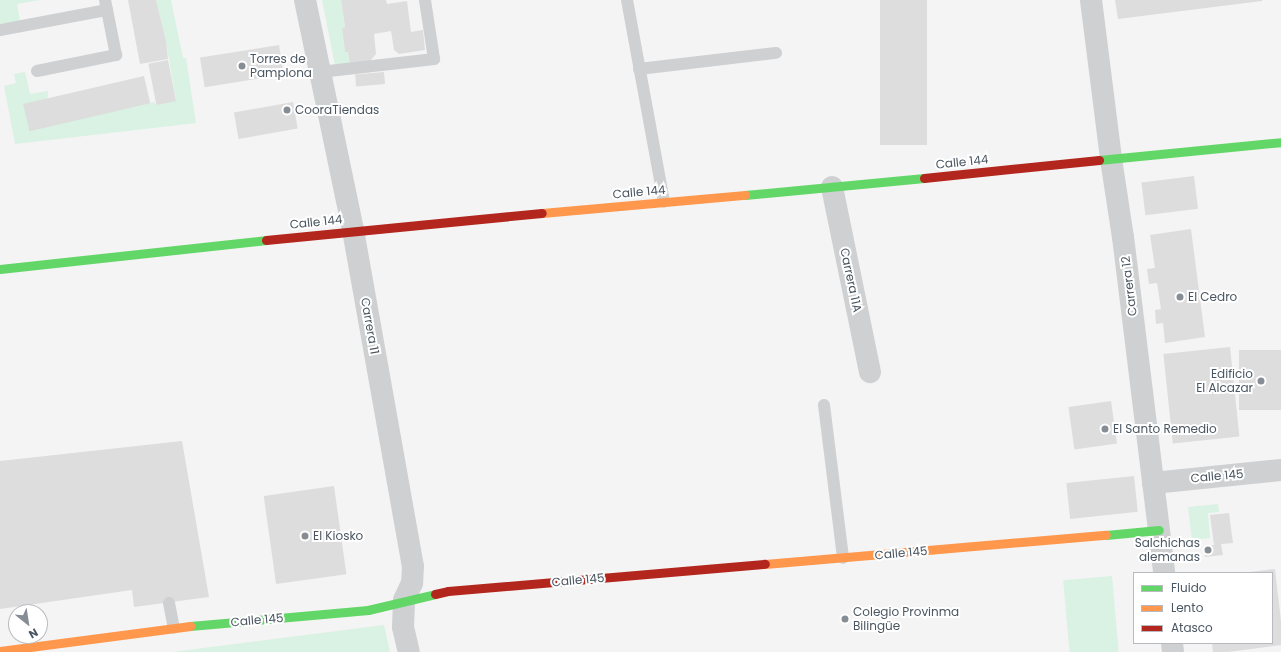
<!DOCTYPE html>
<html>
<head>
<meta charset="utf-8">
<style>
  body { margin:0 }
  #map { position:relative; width:1281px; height:652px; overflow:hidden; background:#f4f4f4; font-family:Poppins,sans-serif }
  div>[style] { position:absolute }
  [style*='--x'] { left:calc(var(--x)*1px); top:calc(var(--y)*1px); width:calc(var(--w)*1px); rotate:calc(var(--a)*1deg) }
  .green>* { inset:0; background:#d9f2e3; transform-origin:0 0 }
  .building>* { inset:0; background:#ddddde; transform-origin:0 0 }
  .lane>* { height:12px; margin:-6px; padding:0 6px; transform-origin:6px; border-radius:6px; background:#ced0d2 }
  .street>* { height:22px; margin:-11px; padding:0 11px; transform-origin:11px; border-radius:11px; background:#ced0d2 }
  .fast>* { height:9px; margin:-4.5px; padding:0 4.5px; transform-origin:4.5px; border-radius:4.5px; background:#63d668 }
  .slow>* { height:9px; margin:-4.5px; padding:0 4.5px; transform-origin:4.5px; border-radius:4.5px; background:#ff974d }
  .jam>* { height:9px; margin:-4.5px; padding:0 4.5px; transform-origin:4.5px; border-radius:4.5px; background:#b3261e }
  .dots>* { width:11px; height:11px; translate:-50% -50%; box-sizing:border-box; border:2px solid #fff; border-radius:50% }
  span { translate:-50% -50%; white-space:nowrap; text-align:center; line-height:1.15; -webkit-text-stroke:4px #fff; paint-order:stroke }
  .poi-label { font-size:12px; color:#4a5661 }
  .left { translate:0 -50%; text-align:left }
  .right { translate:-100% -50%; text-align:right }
  .street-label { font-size:12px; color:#4a5661 }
  .legend { position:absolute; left:1133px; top:572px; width:140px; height:72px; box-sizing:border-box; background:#fff; border:1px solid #b7bbc0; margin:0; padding:5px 7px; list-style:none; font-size:12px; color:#4a5661 }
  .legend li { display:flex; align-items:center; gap:8px; height:20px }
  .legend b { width:20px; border:1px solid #b7bbc0 }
  .north { position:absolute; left:8px; top:604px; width:40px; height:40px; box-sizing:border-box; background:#fff; border:1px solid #b7bbc0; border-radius:50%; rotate:150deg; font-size:11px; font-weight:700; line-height:16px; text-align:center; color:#4a5661 }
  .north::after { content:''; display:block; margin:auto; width:14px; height:18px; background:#868d94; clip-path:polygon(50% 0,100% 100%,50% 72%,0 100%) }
</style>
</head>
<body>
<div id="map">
  <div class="green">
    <div style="clip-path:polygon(0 0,40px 0,17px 4px,20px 21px,0 24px)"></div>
    <div style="clip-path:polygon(156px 0,171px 0,183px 58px,186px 58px,196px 123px,15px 144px,4px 86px,16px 83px,14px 74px,25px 72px,30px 94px,48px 91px,46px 125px,155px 102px,156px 105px,176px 101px,166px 41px)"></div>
    <div style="clip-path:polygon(322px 0,341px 0,345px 27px,342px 28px,345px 52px,348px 52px,350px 64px,335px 65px)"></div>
    <div style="clip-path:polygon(1218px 504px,1219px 512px,1208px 513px,1210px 538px,1192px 540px,1188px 507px)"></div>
    <div style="left:1112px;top:576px;width:76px;height:49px;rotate:85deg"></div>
    <div style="clip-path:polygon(384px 625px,390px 652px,172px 652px)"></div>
  </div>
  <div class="building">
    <div style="clip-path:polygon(128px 0,156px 0,166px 41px,168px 59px,140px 64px)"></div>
    <div style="clip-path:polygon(341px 0,386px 0,387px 4px,407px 1px,411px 32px,423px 30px,425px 50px,399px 54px,394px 50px,391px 31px,374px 34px,376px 54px,370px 61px,350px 64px,348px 52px,345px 52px,342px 28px,345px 27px)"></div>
    <div style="left:880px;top:0;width:47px;height:145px"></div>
    <div style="clip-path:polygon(1115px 0,1262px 0,1262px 1px,1118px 19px)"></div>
    <div style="left:279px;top:45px;width:30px;height:80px;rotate:81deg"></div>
    <div style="left:168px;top:60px;width:42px;height:20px;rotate:79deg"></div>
    <div style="left:384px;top:72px;width:12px;height:29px;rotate:85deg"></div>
    <div style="left:144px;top:76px;width:28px;height:124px;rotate:77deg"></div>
    <div style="left:293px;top:102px;width:27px;height:60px;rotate:80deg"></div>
    <div style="left:1194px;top:176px;width:33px;height:53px;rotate:83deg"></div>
    <div style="clip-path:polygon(1191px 229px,1205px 337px,1165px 343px,1163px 323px,1156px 324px,1155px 310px,1161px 309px,1157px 283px,1149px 284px,1147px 269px,1155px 268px,1150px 235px)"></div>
    <div style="left:1230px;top:347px;width:90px;height:67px;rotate:84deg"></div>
    <div style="left:1281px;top:350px;width:60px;height:42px;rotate:90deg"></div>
    <div style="left:1111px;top:401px;width:43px;height:43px;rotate:82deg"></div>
    <div style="clip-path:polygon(182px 441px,209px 597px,134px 607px,132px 590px,0 609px,0 461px)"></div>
    <div style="left:1134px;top:476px;width:36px;height:68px;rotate:84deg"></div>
    <div style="left:334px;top:486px;width:89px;height:71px;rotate:82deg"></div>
    <div style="clip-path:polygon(1229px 513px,1233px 543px,1221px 544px,1223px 555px,1205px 557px,1204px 546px,1214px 545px,1210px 515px)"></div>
    <div style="clip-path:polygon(1275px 569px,1281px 621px,1281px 645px,1228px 652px,1213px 652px,1212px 643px,1272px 643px,1272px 573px,1250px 572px)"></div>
  </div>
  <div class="lane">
    <div style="--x:627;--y:0;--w:205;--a:79.6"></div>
    <div style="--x:0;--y:30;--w:109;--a:-10.6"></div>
    <div style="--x:639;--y:69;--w:138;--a:-6.7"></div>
    <div style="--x:37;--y:71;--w:81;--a:-11.4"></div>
    <div style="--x:116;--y:55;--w:56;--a:-101.3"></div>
    <div style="--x:320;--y:72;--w:115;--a:-6.5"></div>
    <div style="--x:434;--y:59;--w:60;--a:-98.7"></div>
    <div style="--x:824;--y:405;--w:154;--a:82.9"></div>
    <div style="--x:169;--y:603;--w:25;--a:79"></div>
  </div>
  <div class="street">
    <div style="--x:305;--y:0;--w:235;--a:78.2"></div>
    <div style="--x:353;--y:230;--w:341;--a:79.9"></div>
    <div style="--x:413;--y:566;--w:17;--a:93"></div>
    <div style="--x:412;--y:583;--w:19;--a:115"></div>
    <div style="--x:404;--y:600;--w:27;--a:92"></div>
    <div style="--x:403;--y:627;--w:26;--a:77"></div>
    <div style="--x:1091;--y:0;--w:160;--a:82.8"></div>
    <div style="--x:1111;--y:159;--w:79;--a:81.3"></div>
    <div style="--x:1123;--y:237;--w:338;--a:83"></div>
    <div style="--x:832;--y:187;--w:189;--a:78.4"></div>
    <div style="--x:1153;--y:483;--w:129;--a:-5.8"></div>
    <div style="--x:1172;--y:643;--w:9;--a:84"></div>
  </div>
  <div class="fast">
    <div style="--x:1099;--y:160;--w:183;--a:-5.6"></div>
    <div style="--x:745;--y:195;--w:180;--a:-5.4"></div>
    <div style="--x:0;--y:269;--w:268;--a:-6.2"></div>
    <div style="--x:1106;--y:535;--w:53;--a:-5.4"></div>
    <div style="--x:190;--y:626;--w:179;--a:-5.1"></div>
    <div style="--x:368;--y:610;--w:69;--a:-13.4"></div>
  </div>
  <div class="slow">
    <div style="--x:542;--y:213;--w:204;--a:-5.1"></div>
    <div style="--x:765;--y:564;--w:342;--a:-4.9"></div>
    <div style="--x:0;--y:651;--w:192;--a:-7.5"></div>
  </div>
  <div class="jam">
    <div style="--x:924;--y:178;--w:176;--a:-5.9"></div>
    <div style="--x:266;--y:240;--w:277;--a:-5.6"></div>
    <div style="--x:435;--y:594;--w:13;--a:-13"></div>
    <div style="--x:448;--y:591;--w:318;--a:-4.9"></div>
  </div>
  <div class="dots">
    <div style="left:242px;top:66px;background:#868d94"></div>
    <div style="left:287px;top:110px;background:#868d94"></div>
    <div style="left:1180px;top:297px;background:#868d94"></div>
    <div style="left:1261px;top:381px;background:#868d94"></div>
    <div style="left:1105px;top:429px;background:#868d94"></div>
    <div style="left:305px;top:536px;background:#868d94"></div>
    <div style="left:1208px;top:550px;background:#868d94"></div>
    <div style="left:845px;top:619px;background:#868d94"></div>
  </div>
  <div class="poi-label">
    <span class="left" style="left:250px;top:66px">Torres de<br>Pamplona</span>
    <span class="left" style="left:295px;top:110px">CooraTiendas</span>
    <span class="left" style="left:1188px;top:297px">El Cedro</span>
    <span class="right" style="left:1253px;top:381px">Edificio<br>El Alcazar</span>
    <span class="left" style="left:1113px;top:429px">El Santo Remedio</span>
    <span class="left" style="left:313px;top:536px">El Kiosko</span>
    <span class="right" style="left:1200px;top:550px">Salchichas<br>alemanas</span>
    <span class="left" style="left:853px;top:619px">Colegio Provinma<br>Bilingüe</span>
  </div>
  <div class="street-label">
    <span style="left:962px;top:162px;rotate:-6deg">Calle 144</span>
    <span style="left:639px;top:192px;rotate:-5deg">Calle 144</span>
    <span style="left:316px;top:222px;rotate:-6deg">Calle 144</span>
    <span style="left:851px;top:280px;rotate:78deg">Carrera 11A</span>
    <span style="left:1129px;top:286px;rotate:-97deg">Carrera 12</span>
    <span style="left:370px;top:326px;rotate:80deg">Carrera 11</span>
    <span style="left:1217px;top:476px;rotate:-5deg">Calle 145</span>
    <span style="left:901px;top:553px;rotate:-5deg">Calle 145</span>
    <span style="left:578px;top:580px;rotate:-5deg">Calle 145</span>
    <span style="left:257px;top:620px;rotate:-5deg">Calle 145</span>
  </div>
  <ul class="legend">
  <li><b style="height:5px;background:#63d668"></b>Fluido</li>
  <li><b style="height:5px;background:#ff974d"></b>Lento</li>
  <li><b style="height:5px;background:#b3261e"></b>Atasco</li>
  </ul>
  <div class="north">N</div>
</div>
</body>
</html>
